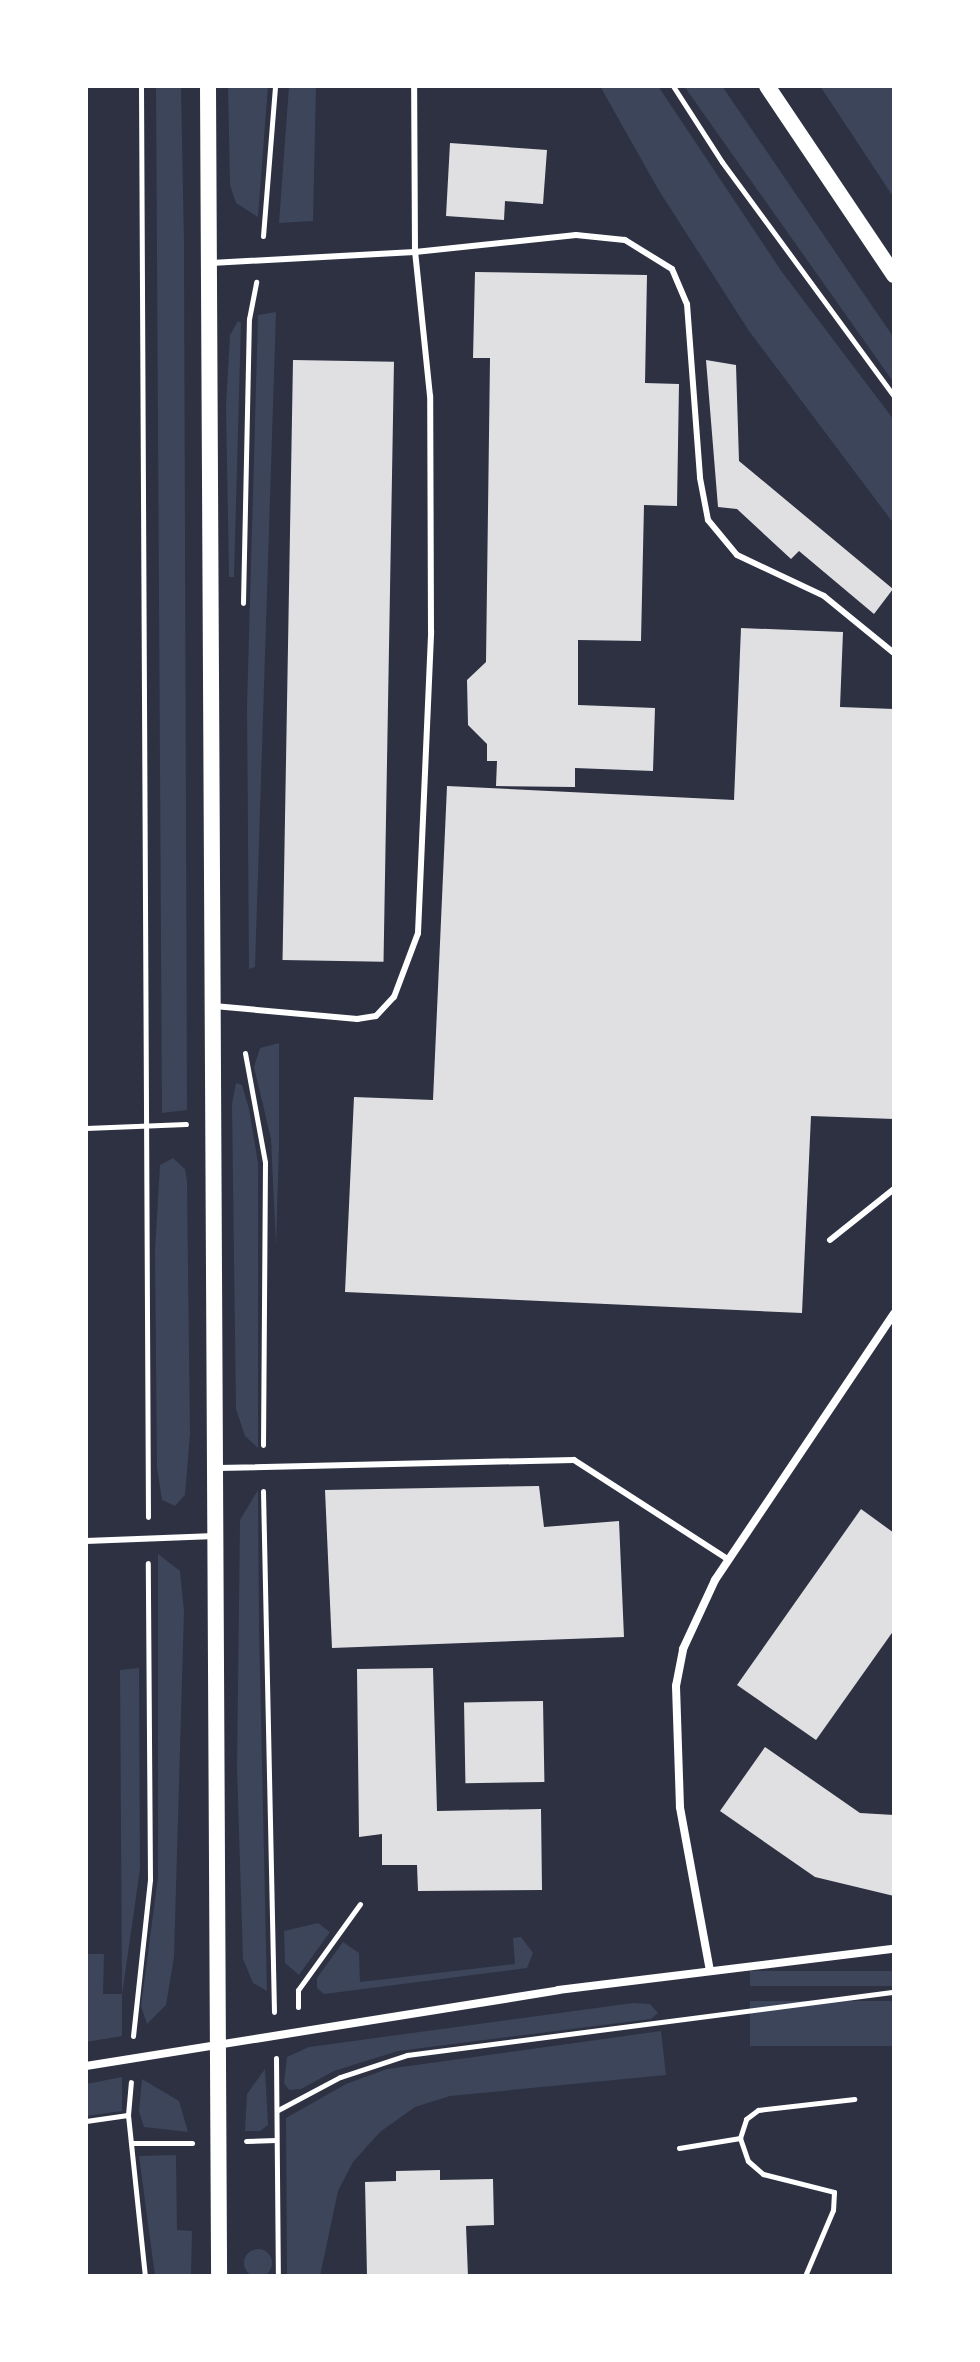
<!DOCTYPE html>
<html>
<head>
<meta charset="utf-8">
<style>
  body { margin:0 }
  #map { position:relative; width:980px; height:2362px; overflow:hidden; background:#2d3142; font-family:Ubuntu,sans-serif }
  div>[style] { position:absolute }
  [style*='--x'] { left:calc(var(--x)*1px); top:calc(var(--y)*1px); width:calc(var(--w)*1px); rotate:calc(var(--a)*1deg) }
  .green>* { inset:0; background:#3c4559; transform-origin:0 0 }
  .round { border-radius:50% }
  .building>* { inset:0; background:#e0e0e3; transform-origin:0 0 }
  .path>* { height:5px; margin:-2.5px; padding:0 2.5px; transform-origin:2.5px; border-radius:2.5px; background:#fff }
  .service>* { height:6px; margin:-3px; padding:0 3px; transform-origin:3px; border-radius:3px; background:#fff }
  .minor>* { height:8px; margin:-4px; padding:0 4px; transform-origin:4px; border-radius:4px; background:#fff }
  .secondary>* { height:16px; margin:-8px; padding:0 8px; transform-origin:8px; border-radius:8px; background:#fff }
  span { translate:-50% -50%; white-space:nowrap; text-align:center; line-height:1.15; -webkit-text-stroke:8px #fff; paint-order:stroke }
  .frame { position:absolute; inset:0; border:88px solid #fff; pointer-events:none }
</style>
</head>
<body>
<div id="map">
  <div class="green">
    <div style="clip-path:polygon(156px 86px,181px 86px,184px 245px,187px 1110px,162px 1113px)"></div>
    <div style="clip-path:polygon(228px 86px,268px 86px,258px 217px,236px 203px,230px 185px)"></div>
    <div style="clip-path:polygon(289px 86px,316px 86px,313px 221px,279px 223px)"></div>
    <div style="clip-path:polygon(600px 86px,658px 86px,782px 272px,894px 420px,894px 524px,749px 331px,658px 189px)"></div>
    <div style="clip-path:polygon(684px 86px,722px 86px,894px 338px,894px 383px)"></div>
    <div style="clip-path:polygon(820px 86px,894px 86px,894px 198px)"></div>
    <div style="clip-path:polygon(276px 312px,255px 967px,249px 969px,247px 706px,258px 315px)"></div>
    <div style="clip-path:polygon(238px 321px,241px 323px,234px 577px,229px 577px,226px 406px,230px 335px)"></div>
    <div style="clip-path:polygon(279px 1043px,279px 1145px,276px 1247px,271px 1139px,254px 1067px,260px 1048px)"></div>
    <div style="clip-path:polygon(236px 1083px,242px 1085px,249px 1109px,258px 1163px,258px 1448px,245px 1436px,236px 1409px,232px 1104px)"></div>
    <div style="clip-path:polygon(173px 1158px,185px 1169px,187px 1181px,190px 1434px,185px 1495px,175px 1506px,162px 1500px,157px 1468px,155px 1250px,160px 1165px)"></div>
    <div style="clip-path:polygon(258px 1490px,259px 1624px,267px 1991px,253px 1983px,243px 1959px,237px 1768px,240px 1520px)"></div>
    <div style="clip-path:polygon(158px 1554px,180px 1571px,184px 1611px,174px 1957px,166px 2005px,147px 2024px,141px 2006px,158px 1877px)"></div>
    <div style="clip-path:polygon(139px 1668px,140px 1869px,122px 1995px,122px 2036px,86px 2042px,86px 1954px,104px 1954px,103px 1994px,122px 1994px,120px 1670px)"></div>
    <div style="clip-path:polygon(318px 1923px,330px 1932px,299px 1975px,285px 1963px,284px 1931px)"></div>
    <div style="clip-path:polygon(521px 1937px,533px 1953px,527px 1968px,324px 1994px,317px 1988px,317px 1978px,343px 1942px,359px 1953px,360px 1982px,515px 1964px,513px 1938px)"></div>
    <div style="left:894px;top:1971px;width:15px;height:144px;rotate:90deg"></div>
    <div style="left:894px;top:2001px;width:45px;height:144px;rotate:90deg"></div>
    <div style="clip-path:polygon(633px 2003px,650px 2004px,658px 2013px,651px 2019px,398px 2051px,334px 2071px,301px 2089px,289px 2090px,284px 2083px,287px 2057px,309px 2047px)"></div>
    <div style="clip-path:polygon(661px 2031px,666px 2075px,450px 2096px,415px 2107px,380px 2132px,353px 2162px,338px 2191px,320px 2276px,287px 2276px,286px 2118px,346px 2084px,387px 2069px)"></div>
    <div style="clip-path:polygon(265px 2069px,268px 2125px,260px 2131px,245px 2131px,247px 2094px)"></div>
    <div style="clip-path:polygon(122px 2077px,122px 2111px,86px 2116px,86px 2084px)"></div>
    <div style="clip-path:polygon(142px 2079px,179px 2101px,188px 2132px,144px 2127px,139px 2111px)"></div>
    <div style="clip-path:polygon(176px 2155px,177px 2230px,192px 2231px,191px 2276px,155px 2276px,139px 2156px)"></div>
    <div class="round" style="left:244px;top:2249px;width:28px;height:28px"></div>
  </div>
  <div class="building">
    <div style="clip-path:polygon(450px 143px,547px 150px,543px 204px,505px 201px,504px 220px,446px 216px)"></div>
    <div style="clip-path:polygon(475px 272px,647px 275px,645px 383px,679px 384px,677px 506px,644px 505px,641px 641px,578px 640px,578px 705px,655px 708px,653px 771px,575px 768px,575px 787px,496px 786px,497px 761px,487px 761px,487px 744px,468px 725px,467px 680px,486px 662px,490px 358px,473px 358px)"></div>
    <div style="left:293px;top:360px;width:101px;height:600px;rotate:1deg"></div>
    <div style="clip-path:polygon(706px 360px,736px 365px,739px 461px,893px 589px,874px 614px,799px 551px,791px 559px,737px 509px,718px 507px)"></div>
    <div style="clip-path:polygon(741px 628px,843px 632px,840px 707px,894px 709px,894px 1119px,811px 1116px,802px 1313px,345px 1292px,354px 1097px,433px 1100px,447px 786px,734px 800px)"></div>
    <div style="clip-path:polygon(539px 1486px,544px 1527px,619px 1521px,624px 1637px,332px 1648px,325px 1490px)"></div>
    <div style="clip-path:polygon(861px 1509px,894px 1533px,894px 1630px,816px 1740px,737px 1685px)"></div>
    <div style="clip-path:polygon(433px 1668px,437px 1811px,541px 1809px,542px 1890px,418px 1891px,417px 1865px,382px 1865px,382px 1834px,359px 1837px,357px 1669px)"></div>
    <div style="left:543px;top:1701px;width:81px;height:79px;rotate:89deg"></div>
    <div style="clip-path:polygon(765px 1747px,860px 1813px,894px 1815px,894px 1896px,815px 1877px,720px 1811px)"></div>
    <div style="clip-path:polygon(440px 2170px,440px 2180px,493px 2179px,494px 2225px,466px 2226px,468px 2276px,367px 2276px,365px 2182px,396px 2181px,396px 2171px)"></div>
  </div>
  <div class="path">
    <div style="--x:141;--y:86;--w:1431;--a:89.72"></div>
    <div style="--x:673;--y:86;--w:90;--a:57.2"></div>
    <div style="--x:722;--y:162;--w:290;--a:53.7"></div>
    <div style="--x:263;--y:236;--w:150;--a:-85.4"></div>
    <div style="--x:243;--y:603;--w:284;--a:-88.8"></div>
    <div style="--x:249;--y:319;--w:38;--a:-79"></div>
    <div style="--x:245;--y:1053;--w:111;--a:79.6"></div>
    <div style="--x:265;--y:1162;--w:283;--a:90.4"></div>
    <div style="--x:86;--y:1128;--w:100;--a:-2.3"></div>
    <div style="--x:263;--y:1491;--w:521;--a:88.79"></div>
    <div style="--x:298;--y:2007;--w:17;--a:-90"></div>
    <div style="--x:298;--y:1990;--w:106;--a:-54.2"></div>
    <div style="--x:133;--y:2036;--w:157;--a:-83.8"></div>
    <div style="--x:150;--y:1880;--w:317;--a:-90.4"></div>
    <div style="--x:276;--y:2058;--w:218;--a:89.5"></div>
    <div style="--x:278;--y:2110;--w:70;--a:-28"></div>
    <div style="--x:340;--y:2077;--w:71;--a:-18.2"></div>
    <div style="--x:407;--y:2055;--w:491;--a:-7.4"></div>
    <div style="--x:128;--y:2115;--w:162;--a:84"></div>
    <div style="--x:86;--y:2121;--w:42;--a:-8.1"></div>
    <div style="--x:128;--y:2115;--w:33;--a:-85"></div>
    <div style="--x:740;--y:2138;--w:24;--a:71"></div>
    <div style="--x:748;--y:2161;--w:20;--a:41"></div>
    <div style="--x:763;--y:2174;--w:73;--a:14.2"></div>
    <div style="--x:834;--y:2192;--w:18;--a:93"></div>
    <div style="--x:833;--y:2210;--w:72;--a:113"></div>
    <div style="--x:246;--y:2141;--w:30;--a:-2"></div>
    <div style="--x:131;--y:2143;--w:61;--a:0"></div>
    <div style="--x:679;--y:2148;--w:62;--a:-9.3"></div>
    <div style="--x:740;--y:2138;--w:20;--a:-72"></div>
    <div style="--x:746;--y:2119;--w:15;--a:-37"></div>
    <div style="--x:758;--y:2110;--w:97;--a:-6.5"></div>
  </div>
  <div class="service">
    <div style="--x:211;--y:263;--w:204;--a:-3.1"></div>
    <div style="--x:415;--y:252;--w:166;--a:-90.3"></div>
    <div style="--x:214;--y:1006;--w:144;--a:5.2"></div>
    <div style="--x:357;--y:1019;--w:19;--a:-9"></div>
    <div style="--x:376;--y:1016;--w:26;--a:-47"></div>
    <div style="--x:394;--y:997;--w:68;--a:-69.4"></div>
    <div style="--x:418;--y:933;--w:302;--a:-87.5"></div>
    <div style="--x:431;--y:631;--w:235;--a:-90.2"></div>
    <div style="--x:430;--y:396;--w:145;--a:-95.9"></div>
    <div style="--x:415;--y:252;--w:162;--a:-6"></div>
    <div style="--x:576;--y:235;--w:49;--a:5.8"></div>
    <div style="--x:625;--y:240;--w:55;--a:31.7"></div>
    <div style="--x:672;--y:269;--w:38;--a:67"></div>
    <div style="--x:687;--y:304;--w:174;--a:85.7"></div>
    <div style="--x:700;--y:478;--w:43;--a:79.2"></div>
    <div style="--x:708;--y:520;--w:45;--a:50.4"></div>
    <div style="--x:737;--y:555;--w:96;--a:25.2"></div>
    <div style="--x:824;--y:596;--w:90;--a:39.2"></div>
    <div style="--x:830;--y:1240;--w:82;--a:-38.6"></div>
    <div style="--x:218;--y:1468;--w:356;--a:-1.3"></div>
    <div style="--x:574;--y:1460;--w:184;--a:32.8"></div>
    <div style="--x:86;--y:1541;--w:129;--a:-2.2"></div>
  </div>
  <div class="minor">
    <div style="--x:710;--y:1971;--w:167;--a:-100.4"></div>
    <div style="--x:680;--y:1807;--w:121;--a:-91.9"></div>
    <div style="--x:676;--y:1686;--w:38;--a:-79"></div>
    <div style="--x:683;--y:1649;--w:76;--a:-65.1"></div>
    <div style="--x:715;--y:1580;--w:321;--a:-56.1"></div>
    <div style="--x:86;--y:2066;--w:478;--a:-9.1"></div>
    <div style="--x:558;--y:1990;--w:338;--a:-7"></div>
  </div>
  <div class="secondary">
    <div style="--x:208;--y:86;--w:2190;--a:89.71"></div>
    <div style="--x:767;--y:86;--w:228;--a:56.1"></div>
  </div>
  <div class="frame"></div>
</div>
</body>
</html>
